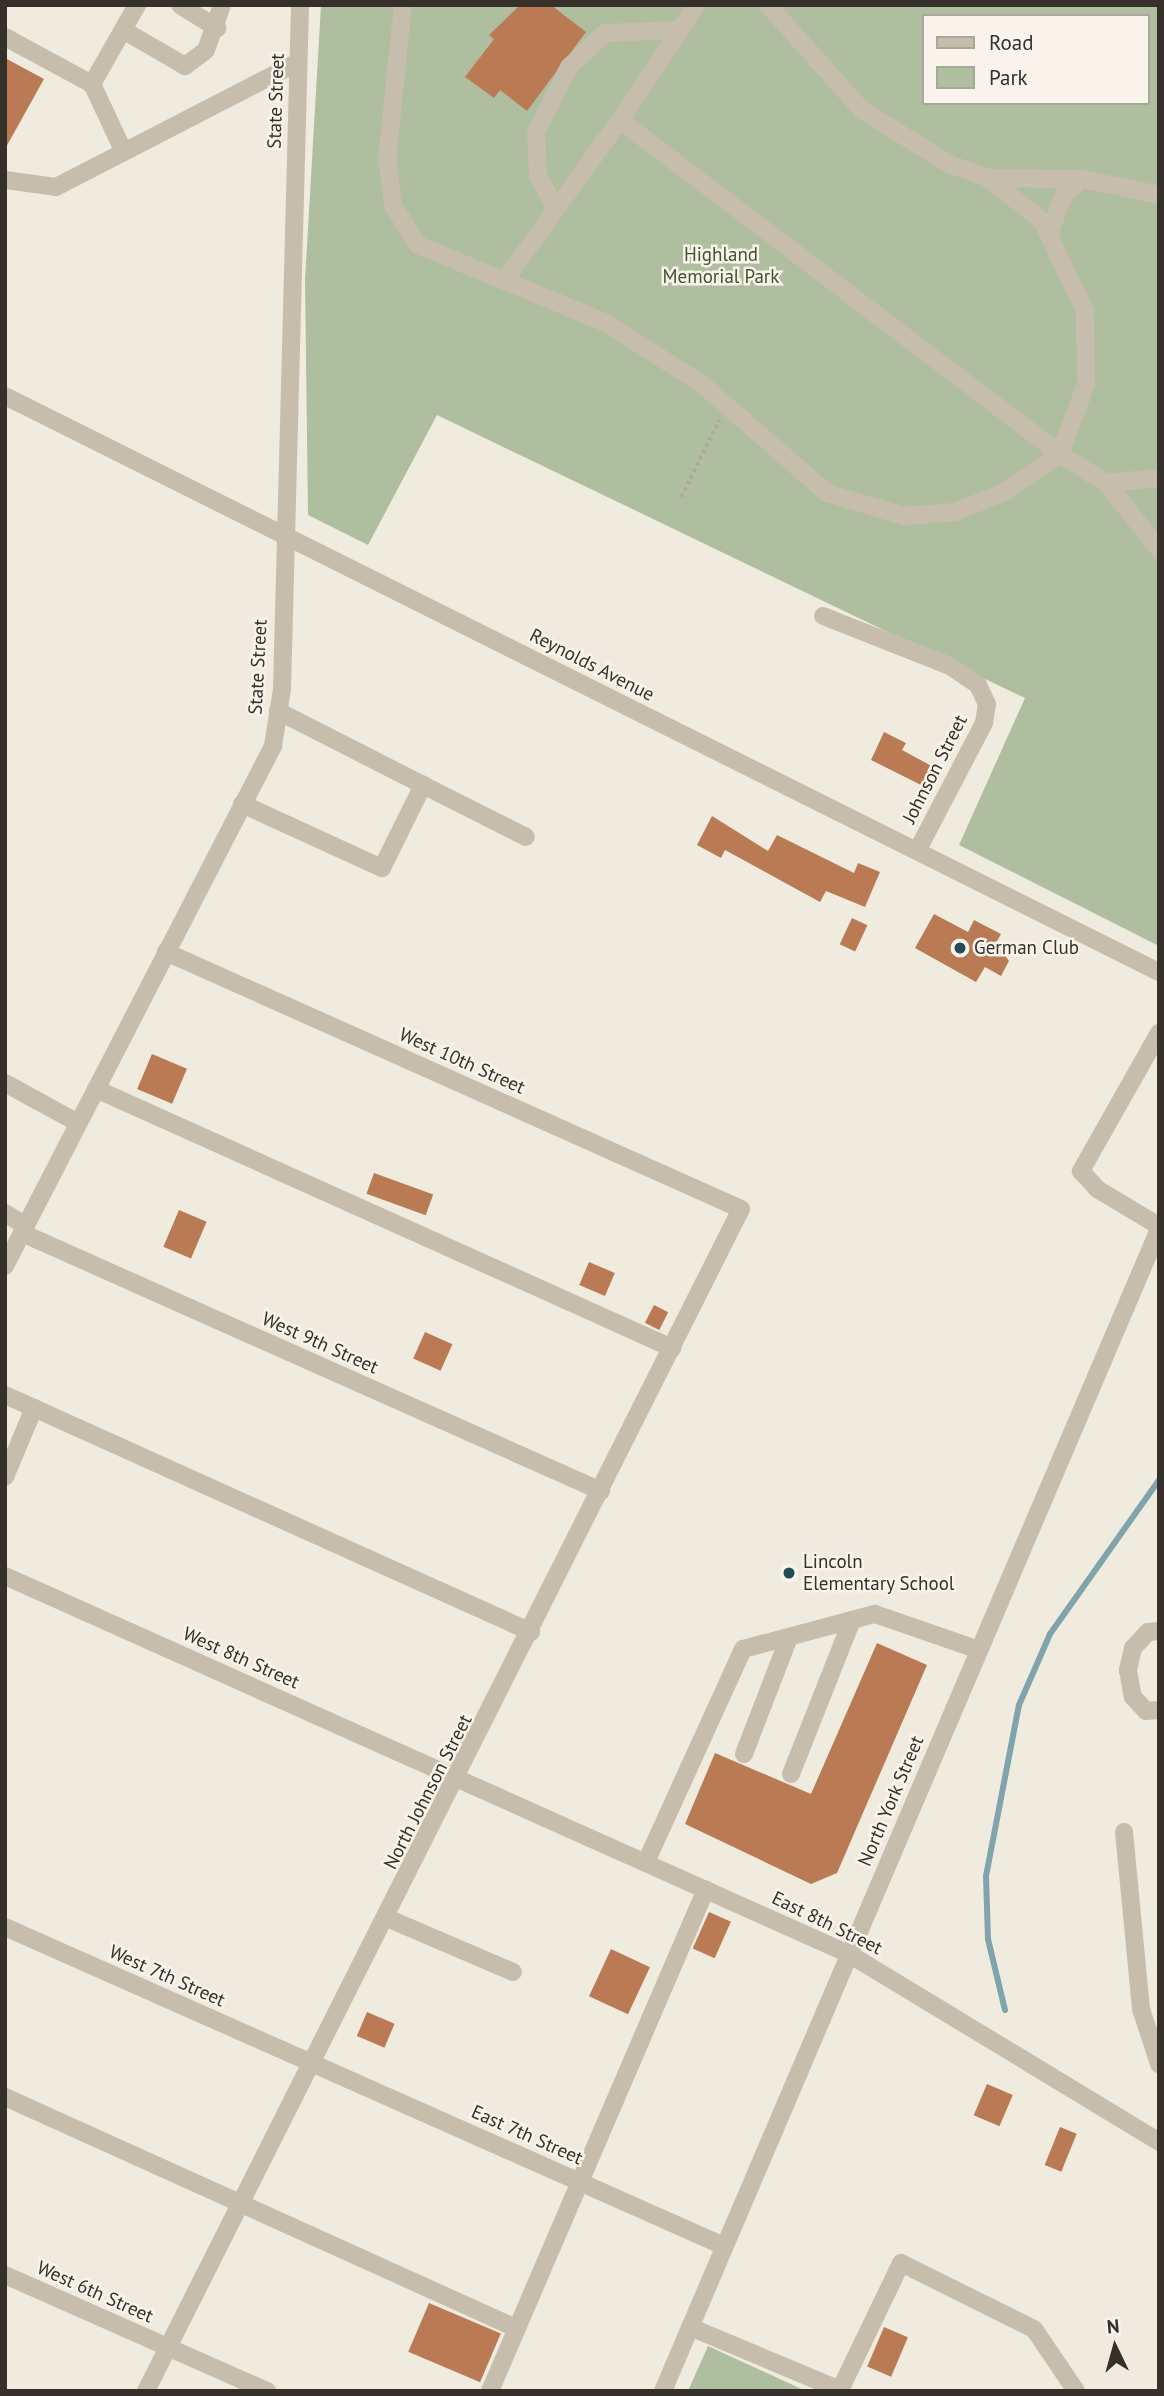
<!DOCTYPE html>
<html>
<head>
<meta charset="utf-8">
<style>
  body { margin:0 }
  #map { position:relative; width:1164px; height:2396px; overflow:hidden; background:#f0ebdf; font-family:"PT Sans",sans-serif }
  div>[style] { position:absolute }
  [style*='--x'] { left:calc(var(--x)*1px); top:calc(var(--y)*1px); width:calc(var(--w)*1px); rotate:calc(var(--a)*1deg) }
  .green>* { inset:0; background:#b0bea0 }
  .stream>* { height:6px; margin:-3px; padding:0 3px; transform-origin:3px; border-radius:3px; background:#81a3ab }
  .building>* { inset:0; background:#ba7b54; transform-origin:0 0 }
  .path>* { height:3.5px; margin-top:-1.75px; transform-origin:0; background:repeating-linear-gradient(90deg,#b3a796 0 3.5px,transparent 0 7px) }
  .minor>* { height:18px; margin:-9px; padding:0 9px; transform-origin:9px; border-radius:9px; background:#c7bdac }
  .dots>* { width:19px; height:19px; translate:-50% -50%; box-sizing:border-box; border:4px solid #f8f4eb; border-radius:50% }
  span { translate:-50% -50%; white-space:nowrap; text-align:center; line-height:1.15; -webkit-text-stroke:5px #f8f4eb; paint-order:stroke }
  .street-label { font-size:19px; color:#36302a }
  .park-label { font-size:19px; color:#415230 }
  .poi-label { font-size:19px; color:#36302a }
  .left { translate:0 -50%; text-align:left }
  .frame { position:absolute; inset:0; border:7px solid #36302a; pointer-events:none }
  .legend { position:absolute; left:922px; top:14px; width:228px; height:91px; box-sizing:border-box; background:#f8f4eb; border:2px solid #aaa69e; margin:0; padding:9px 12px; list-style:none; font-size:21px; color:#36302a }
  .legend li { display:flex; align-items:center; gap:14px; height:35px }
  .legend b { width:35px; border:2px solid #aaa69e }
  .north { position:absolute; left:1080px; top:2312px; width:70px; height:70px; -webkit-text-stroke:5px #f8f4eb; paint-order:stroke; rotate:355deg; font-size:19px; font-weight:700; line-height:28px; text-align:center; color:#36302a }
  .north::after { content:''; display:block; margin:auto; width:24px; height:32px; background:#36302a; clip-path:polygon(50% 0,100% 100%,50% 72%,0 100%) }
</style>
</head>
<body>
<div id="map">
  <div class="green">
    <div style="clip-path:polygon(evenodd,321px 5px,1159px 5px,1159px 946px,959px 845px,1025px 698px,437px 415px,368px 545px,308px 515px,305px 280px,321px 5px,924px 16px,1148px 16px,1148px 103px,924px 103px,924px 16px)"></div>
    <div style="clip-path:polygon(708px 2346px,806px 2391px,688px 2391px)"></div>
  </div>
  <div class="stream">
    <div style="--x:1005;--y:2010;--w:73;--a:-103.5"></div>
    <div style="--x:988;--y:1939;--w:63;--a:-91.8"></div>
    <div style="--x:986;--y:1876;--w:174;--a:-79.1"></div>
    <div style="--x:1019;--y:1705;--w:77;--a:-66.4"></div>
    <div style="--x:1050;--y:1634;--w:189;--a:-54.7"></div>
  </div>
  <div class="building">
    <div style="clip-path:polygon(520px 5px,551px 5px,586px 32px,527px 111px,500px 90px,494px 98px,465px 77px,494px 39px,489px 35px)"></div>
    <div style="clip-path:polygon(5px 58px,44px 79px,5px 149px)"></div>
    <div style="clip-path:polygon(884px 732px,906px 743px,902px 750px,939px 770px,929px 789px,871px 760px)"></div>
    <div style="clip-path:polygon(712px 816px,768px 851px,777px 835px,854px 873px,858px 863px,880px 872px,865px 907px,826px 891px,820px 902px,725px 850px,721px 858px,697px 845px)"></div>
    <div style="clip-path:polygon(934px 914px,968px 932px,974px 920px,1001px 934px,996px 943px,1009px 961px,1001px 976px,985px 967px,976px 982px,915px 948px)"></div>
    <div style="left:852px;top:918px;width:17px;height:29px;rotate:25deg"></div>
    <div style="left:152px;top:1054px;width:38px;height:38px;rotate:23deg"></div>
    <div style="left:374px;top:1173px;width:63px;height:22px;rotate:20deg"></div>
    <div style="left:179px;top:1210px;width:30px;height:40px;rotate:23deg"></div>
    <div style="left:589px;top:1262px;width:28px;height:25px;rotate:23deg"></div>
    <div style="left:654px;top:1305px;width:16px;height:20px;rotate:27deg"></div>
    <div style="left:425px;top:1332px;width:30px;height:29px;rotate:24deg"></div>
    <div style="clip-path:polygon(877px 1643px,927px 1665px,837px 1873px,811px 1884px,685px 1824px,715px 1753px,811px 1794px)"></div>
    <div style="left:709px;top:1912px;width:24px;height:40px;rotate:24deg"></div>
    <div style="left:611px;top:1949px;width:43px;height:52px;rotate:25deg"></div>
    <div style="left:367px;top:2012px;width:30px;height:26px;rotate:23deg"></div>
    <div style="left:987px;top:2084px;width:28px;height:34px;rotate:23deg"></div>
    <div style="left:1060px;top:2127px;width:18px;height:41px;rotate:22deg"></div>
    <div style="left:429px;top:2303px;width:78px;height:53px;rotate:23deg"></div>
    <div style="left:884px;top:2327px;width:26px;height:43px;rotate:23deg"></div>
  </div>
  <div class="path">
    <div style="--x:681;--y:497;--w:86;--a:-63.7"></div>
  </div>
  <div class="minor">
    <div style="--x:180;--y:5;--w:44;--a:31.9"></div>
    <div style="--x:403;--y:5;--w:155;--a:95.9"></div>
    <div style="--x:387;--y:159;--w:46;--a:82.6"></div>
    <div style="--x:393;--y:205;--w:47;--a:58"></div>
    <div style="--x:418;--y:245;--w:201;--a:22.5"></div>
    <div style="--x:604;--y:322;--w:116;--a:32.3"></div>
    <div style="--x:702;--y:384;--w:166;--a:41.1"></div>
    <div style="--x:827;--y:493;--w:80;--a:16.6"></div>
    <div style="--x:904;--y:516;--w:51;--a:-4.5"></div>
    <div style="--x:955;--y:512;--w:54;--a:-21.8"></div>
    <div style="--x:1005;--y:492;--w:67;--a:-34.6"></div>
    <div style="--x:1060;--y:454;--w:54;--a:32.2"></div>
    <div style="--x:1106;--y:483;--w:85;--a:51.2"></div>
    <div style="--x:768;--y:5;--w:141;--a:48.2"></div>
    <div style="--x:862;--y:110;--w:102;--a:31.8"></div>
    <div style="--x:949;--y:164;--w:41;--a:19.7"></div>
    <div style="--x:988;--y:178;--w:94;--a:0.6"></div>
    <div style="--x:1082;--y:179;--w:79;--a:11.7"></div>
    <div style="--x:123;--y:30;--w:72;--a:30.1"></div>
    <div style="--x:185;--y:66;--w:26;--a:-37"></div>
    <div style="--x:206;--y:50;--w:48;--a:-70.4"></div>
    <div style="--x:5;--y:37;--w:99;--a:28.4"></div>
    <div style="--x:92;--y:84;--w:71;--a:64.9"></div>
    <div style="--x:92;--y:84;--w:91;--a:-60.3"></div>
    <div style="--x:620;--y:120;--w:138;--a:-56.5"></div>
    <div style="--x:5;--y:180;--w:51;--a:7.8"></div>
    <div style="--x:56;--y:187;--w:272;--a:-27.3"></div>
    <div style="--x:555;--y:207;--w:36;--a:-118"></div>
    <div style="--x:538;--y:175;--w:42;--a:-92.7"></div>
    <div style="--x:536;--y:133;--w:74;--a:-63.4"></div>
    <div style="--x:569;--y:67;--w:50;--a:-43.4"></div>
    <div style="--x:605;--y:33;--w:75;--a:-2.3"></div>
    <div style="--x:1050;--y:232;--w:40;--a:-69.8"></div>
    <div style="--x:1064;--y:194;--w:23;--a:-40"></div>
    <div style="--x:505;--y:280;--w:197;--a:-54.3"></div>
    <div style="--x:620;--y:120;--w:552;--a:37.2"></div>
    <div style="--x:1060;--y:454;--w:75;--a:-69.6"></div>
    <div style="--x:1086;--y:384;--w:73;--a:-90.8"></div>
    <div style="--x:1085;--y:311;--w:100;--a:-115.5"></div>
    <div style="--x:1042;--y:221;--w:69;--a:-141.5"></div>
    <div style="--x:5;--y:396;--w:1290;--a:26.53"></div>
    <div style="--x:1106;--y:483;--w:53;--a:-5.4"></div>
    <div style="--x:823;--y:616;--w:136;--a:21.5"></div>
    <div style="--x:950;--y:666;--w:34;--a:34"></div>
    <div style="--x:978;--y:685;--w:21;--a:65"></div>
    <div style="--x:987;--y:704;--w:19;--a:99"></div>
    <div style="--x:984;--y:723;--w:144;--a:117.6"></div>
    <div style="--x:423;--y:785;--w:115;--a:26.8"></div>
    <div style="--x:242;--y:804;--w:154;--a:24.6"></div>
    <div style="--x:382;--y:868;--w:93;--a:-63.7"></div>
    <div style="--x:423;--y:785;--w:163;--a:-153"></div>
    <div style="--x:1159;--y:1033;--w:159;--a:119.5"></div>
    <div style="--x:1081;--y:1171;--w:24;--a:48"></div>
    <div style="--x:1097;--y:1189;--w:72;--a:30.8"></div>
    <div style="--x:5;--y:1083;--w:83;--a:28.7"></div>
    <div style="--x:96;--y:1089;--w:632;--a:24.21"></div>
    <div style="--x:5;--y:1213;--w:25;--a:32"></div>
    <div style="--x:22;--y:1233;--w:634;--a:24.02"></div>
    <div style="--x:5;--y:1266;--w:585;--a:-62.73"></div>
    <div style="--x:273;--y:746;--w:58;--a:-81"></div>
    <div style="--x:282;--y:689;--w:684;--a:-88.49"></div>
    <div style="--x:5;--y:1395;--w:577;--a:24.25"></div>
    <div style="--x:5;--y:1477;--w:75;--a:-67.2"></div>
    <div style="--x:5;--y:1576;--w:925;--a:24.13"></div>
    <div style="--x:849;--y:1954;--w:363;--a:31.2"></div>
    <div style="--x:1159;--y:1631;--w:11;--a:175"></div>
    <div style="--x:1148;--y:1632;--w:22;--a:133"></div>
    <div style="--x:1133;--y:1648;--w:23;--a:103"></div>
    <div style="--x:1128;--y:1670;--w:27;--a:80"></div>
    <div style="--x:1133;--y:1697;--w:19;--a:47"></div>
    <div style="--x:1146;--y:1711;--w:13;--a:-4"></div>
    <div style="--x:744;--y:1754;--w:122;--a:-68.9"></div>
    <div style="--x:791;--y:1774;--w:166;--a:-68.4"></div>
    <div style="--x:1124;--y:1832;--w:178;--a:84.5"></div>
    <div style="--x:1141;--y:2009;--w:58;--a:71.9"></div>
    <div style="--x:646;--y:1862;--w:234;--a:-65.5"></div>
    <div style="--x:743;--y:1649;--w:137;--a:-14.9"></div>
    <div style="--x:875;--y:1614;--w:110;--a:19.1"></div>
    <div style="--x:387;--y:1918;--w:137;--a:23.2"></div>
    <div style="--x:5;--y:1927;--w:787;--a:23.93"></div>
    <div style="--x:5;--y:2097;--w:561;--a:24.33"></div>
    <div style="--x:5;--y:2275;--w:287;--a:23.9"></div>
    <div style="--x:690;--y:2327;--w:163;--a:22.8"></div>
    <div style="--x:840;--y:2390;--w:141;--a:-64.3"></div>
    <div style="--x:901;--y:2263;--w:148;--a:26.4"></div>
    <div style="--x:1034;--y:2329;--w:75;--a:55.9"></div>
    <div style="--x:146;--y:2391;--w:1323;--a:-63.28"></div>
    <div style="--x:741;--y:1209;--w:630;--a:-155.92"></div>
    <div style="--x:490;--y:2391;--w:546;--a:-66.72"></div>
    <div style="--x:663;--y:2391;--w:1263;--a:-66.88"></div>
  </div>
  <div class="dots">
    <div style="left:960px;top:948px;background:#244a54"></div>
    <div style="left:789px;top:1573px;background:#244a54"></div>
  </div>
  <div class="street-label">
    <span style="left:276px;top:101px;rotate:-88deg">State Street</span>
    <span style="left:592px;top:665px;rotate:27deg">Reynolds Avenue</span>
    <span style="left:258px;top:667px;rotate:-87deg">State Street</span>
    <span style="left:935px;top:769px;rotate:-63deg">Johnson Street</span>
    <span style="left:462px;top:1061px;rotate:24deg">West 10th Street</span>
    <span style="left:320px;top:1343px;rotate:24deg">West 9th Street</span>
    <span style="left:241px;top:1658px;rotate:24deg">West 8th Street</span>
    <span style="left:428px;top:1792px;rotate:-63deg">North Johnson Street</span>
    <span style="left:891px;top:1801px;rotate:-67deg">North York Street</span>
    <span style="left:827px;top:1923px;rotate:26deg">East 8th Street</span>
    <span style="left:167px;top:1976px;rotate:24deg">West 7th Street</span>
    <span style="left:527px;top:2135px;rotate:24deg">East 7th Street</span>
    <span style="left:95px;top:2292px;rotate:24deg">West 6th Street</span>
  </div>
  <div class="park-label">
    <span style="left:721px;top:266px">Highland<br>Memorial Park</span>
  </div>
  <div class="poi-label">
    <span class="left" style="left:974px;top:948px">German Club</span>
    <span class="left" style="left:803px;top:1573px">Lincoln<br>Elementary School</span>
  </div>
  <div class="frame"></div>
  <ul class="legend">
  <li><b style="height:9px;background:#c7bdac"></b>Road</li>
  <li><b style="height:19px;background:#b0bea0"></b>Park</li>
  </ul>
  <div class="north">N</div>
</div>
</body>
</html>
